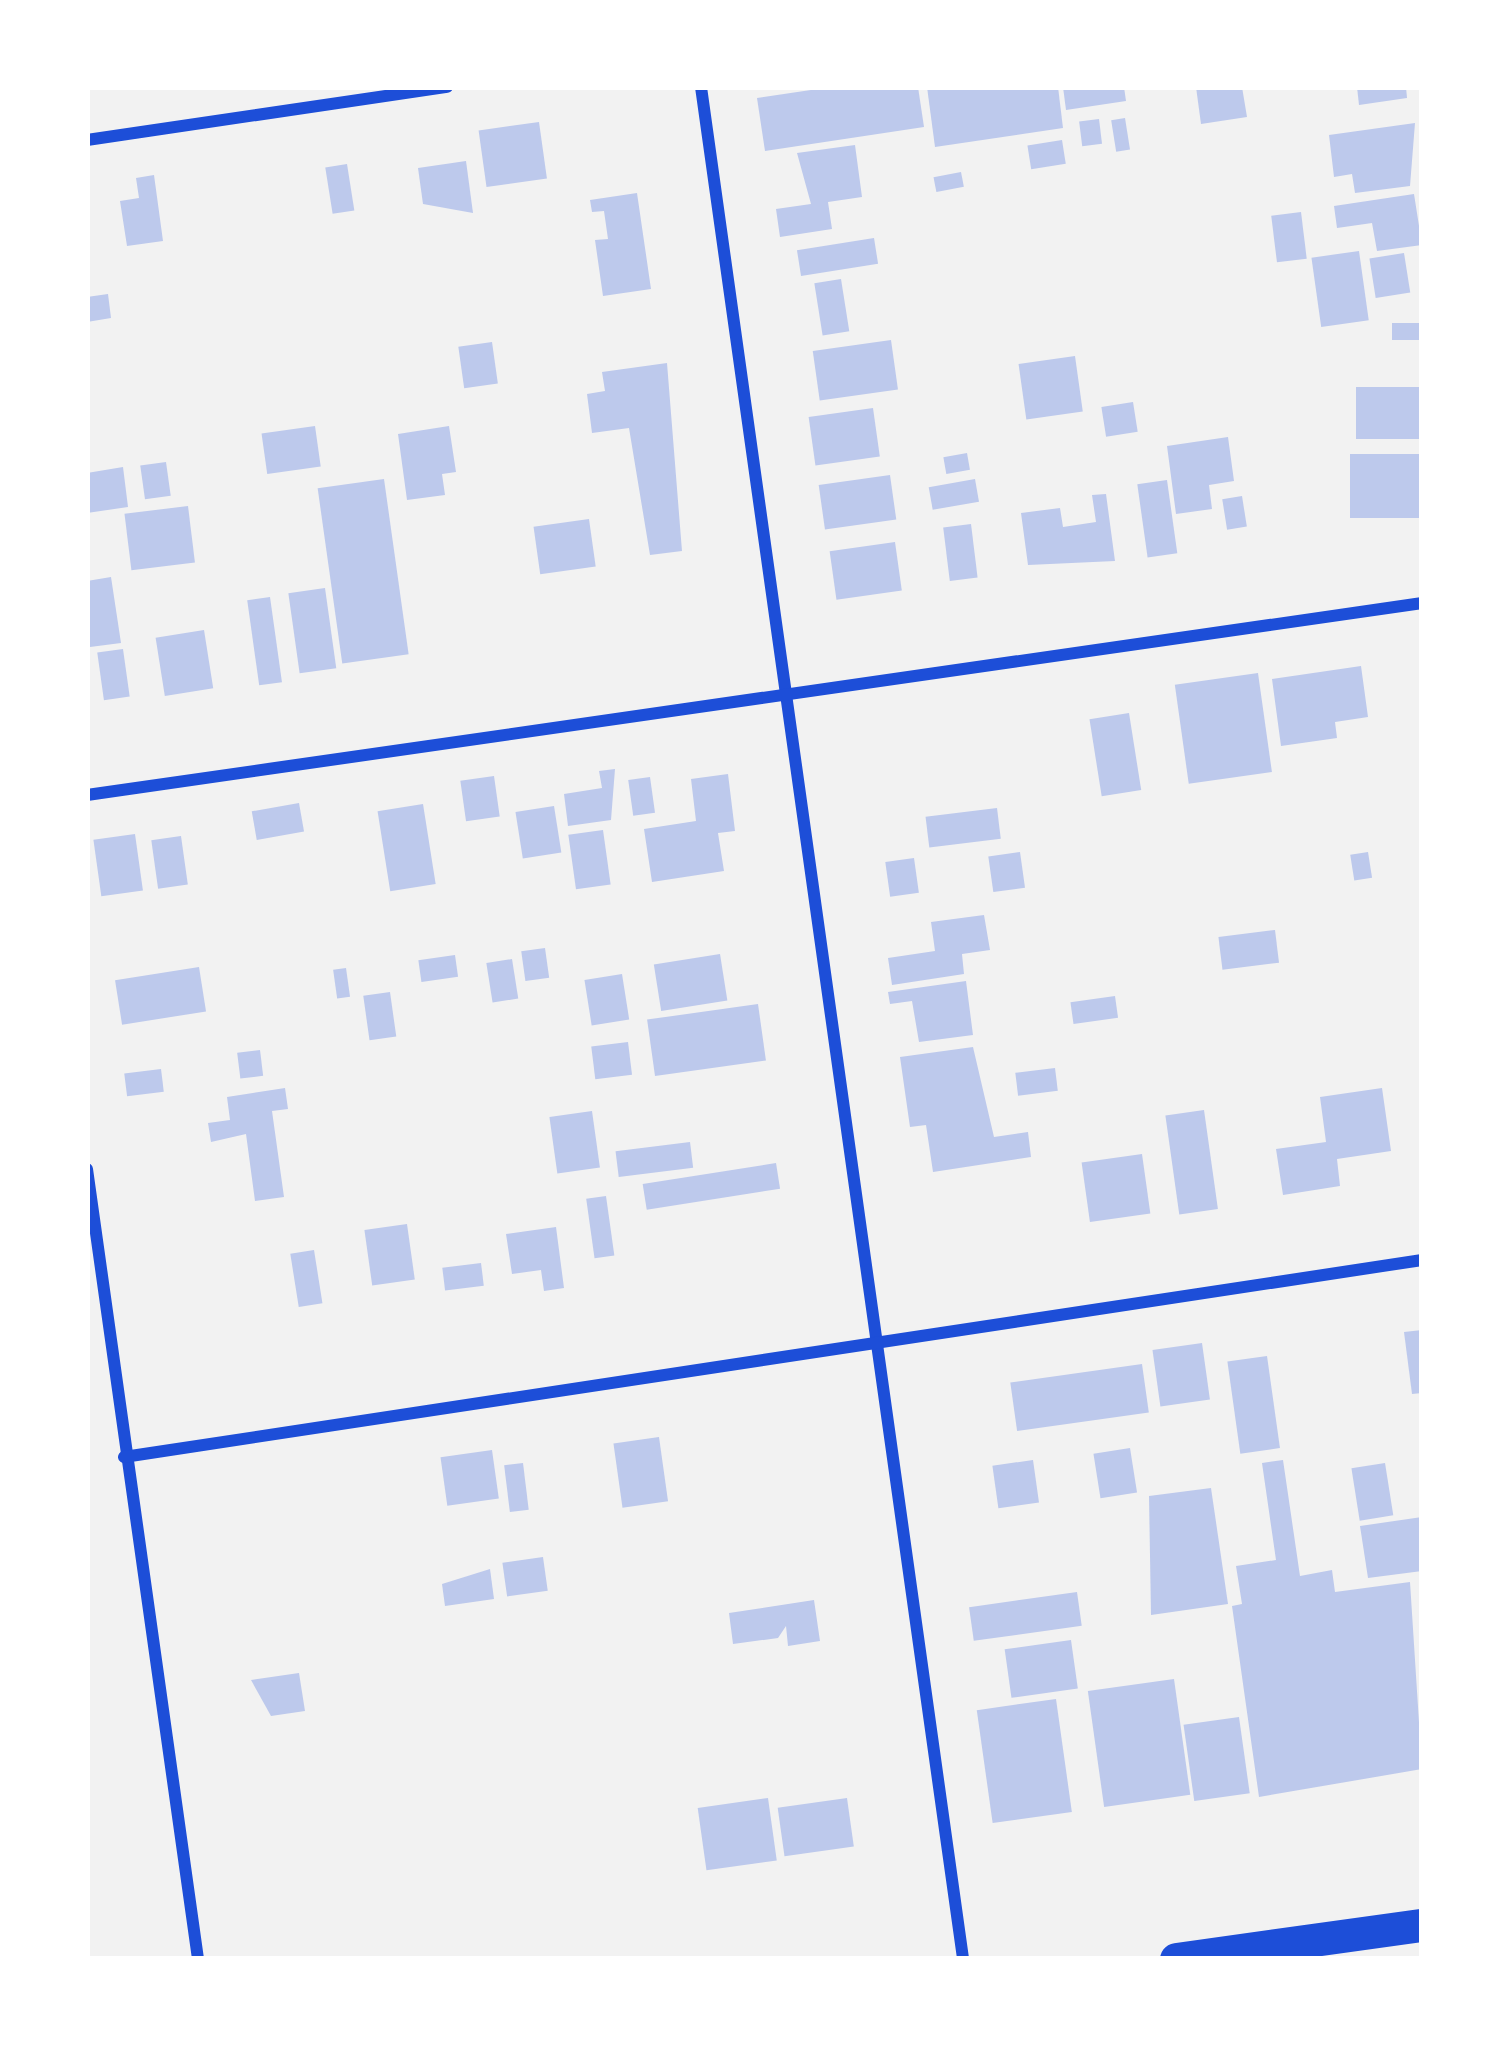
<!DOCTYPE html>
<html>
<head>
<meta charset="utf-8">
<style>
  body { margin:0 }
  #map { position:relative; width:1509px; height:2046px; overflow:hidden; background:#f2f2f2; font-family:"Nunito Sans",sans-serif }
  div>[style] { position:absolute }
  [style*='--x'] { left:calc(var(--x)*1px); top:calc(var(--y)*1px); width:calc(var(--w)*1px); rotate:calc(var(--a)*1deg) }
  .building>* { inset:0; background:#bdc9ec; transform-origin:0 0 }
  .minor>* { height:12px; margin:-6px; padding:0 6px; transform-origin:6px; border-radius:6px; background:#1d4ed8 }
  .trunk>* { height:33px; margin:-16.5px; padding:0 16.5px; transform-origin:16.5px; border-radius:16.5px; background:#1d4ed8 }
  span { translate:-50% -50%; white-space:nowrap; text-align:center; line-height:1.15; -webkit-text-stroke:9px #fff; paint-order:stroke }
  .frame { position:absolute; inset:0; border:90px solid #fff; pointer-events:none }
</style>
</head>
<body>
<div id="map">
  <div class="building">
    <div style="clip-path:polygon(831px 87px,918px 87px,924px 127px,765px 151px,757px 98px)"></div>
    <div style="clip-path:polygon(927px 87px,1058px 87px,1063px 128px,935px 147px)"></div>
    <div style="clip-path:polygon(1063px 87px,1124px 87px,1126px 101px,1066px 110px)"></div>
    <div style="clip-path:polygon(1196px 87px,1242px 87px,1247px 117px,1201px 124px)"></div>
    <div style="clip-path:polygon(1357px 87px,1406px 87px,1407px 98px,1359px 105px)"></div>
    <div style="left:1125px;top:118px;width:32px;height:14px;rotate:81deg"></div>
    <div style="left:1099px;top:119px;width:25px;height:20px;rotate:83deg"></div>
    <div style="left:539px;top:122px;width:57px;height:61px;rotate:82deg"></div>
    <div style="clip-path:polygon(1415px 123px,1410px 186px,1355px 193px,1352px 174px,1334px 177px,1329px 135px)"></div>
    <div style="left:1062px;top:140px;width:24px;height:35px;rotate:81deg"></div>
    <div style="clip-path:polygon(855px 145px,862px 197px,828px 202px,832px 229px,780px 237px,776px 209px,811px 204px,797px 153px)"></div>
    <div style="clip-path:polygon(466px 161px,473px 213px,423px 204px,418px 168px)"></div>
    <div style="left:347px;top:164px;width:47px;height:22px;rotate:81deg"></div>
    <div style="left:961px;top:172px;width:15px;height:28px;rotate:79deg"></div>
    <div style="clip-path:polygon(154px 175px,163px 241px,127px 246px,120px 201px,139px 198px,136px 178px)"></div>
    <div style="clip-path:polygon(637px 193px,651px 289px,603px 296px,595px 240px,608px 239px,604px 211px,592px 212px,590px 200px)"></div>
    <div style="clip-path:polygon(1414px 194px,1422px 245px,1377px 251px,1372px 223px,1337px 228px,1334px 206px)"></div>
    <div style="left:1301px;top:212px;width:47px;height:30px;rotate:83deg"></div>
    <div style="left:874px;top:238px;width:26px;height:78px;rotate:81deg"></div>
    <div style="left:1359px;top:251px;width:70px;height:48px;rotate:82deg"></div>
    <div style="left:1404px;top:253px;width:40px;height:35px;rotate:81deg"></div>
    <div style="left:841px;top:279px;width:53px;height:27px;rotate:81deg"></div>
    <div style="clip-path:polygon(108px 294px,111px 318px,87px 322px,87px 297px)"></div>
    <div style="left:1422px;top:323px;width:17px;height:30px;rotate:90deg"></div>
    <div style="left:891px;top:340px;width:50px;height:79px;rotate:82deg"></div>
    <div style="left:492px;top:342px;width:42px;height:34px;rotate:82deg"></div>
    <div style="left:1075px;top:356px;width:56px;height:57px;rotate:82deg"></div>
    <div style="clip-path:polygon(667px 363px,682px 551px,650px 555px,629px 428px,592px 433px,587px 394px,605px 391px,602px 372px)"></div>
    <div style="left:1422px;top:387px;width:52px;height:66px;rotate:90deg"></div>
    <div style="left:1133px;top:402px;width:30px;height:32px;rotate:81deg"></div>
    <div style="left:873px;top:408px;width:49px;height:65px;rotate:82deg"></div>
    <div style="left:315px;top:426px;width:41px;height:54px;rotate:82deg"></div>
    <div style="clip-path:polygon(449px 426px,456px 472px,442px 474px,445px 495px,407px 500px,398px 434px)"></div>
    <div style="clip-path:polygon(1228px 437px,1234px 481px,1209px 485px,1212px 509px,1176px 514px,1167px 446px)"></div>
    <div style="left:967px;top:453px;width:17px;height:24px;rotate:80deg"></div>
    <div style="left:1422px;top:454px;width:64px;height:72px;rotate:90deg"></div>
    <div style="left:166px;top:462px;width:34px;height:26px;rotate:82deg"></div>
    <div style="clip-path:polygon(123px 467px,128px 507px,87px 513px,87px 473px)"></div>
    <div style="left:890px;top:475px;width:45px;height:72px;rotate:82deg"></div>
    <div style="left:384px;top:479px;width:177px;height:67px;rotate:82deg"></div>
    <div style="left:975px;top:479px;width:23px;height:47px;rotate:80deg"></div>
    <div style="left:1167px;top:480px;width:74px;height:30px;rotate:82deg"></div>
    <div style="clip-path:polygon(1106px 494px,1115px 561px,1028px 565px,1021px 513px,1060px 508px,1063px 527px,1096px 522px,1092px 495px)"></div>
    <div style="left:1242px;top:496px;width:31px;height:20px;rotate:81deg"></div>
    <div style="left:188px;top:506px;width:57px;height:64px;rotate:83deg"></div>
    <div style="left:589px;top:519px;width:48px;height:56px;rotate:82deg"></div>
    <div style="left:971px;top:524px;width:54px;height:28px;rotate:83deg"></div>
    <div style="left:895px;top:542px;width:49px;height:66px;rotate:82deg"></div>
    <div style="clip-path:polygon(111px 577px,121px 643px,90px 647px,87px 581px)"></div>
    <div style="left:325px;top:588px;width:81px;height:37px;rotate:82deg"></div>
    <div style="left:270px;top:597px;width:86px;height:23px;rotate:82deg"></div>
    <div style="left:204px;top:630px;width:59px;height:49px;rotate:81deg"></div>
    <div style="left:123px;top:649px;width:48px;height:26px;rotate:82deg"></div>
    <div style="clip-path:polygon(1361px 666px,1368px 717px,1335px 722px,1337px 738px,1281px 746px,1272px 679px)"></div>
    <div style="left:1258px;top:673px;width:100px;height:84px;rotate:82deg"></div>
    <div style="left:1129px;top:713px;width:78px;height:40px;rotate:81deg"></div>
    <div style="clip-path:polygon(615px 769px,611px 820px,568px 826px,564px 794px,602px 788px,599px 771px)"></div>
    <div style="clip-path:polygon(728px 774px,735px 831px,718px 833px,724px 871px,652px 882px,644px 829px,696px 821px,691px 779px)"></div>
    <div style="left:494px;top:776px;width:41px;height:34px;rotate:82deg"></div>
    <div style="left:650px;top:777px;width:36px;height:22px;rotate:82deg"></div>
    <div style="left:299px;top:803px;width:29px;height:48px;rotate:80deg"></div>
    <div style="left:423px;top:804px;width:81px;height:46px;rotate:81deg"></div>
    <div style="left:554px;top:806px;width:47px;height:39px;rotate:81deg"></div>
    <div style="left:997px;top:808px;width:31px;height:72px;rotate:83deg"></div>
    <div style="left:603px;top:830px;width:55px;height:35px;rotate:82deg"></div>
    <div style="left:135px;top:834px;width:57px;height:42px;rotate:82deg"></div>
    <div style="left:181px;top:836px;width:49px;height:30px;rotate:82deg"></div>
    <div style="left:1020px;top:852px;width:36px;height:32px;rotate:82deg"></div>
    <div style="left:1368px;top:852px;width:26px;height:18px;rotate:81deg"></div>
    <div style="left:914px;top:858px;width:35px;height:29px;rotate:82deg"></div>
    <div style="clip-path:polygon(984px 915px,990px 950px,962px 954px,964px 974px,892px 985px,888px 958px,935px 951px,931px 922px)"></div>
    <div style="left:1275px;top:930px;width:33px;height:57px;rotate:83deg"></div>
    <div style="left:545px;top:948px;width:30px;height:24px;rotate:82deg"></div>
    <div style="left:720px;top:954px;width:47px;height:67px;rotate:81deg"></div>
    <div style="left:455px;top:955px;width:22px;height:37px;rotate:82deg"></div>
    <div style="left:512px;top:959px;width:40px;height:26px;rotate:81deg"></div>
    <div style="left:199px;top:967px;width:45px;height:85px;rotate:81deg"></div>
    <div style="left:346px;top:968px;width:29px;height:13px;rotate:82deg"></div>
    <div style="left:622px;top:974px;width:46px;height:38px;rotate:81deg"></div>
    <div style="clip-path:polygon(966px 981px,973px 1035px,919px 1042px,912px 1001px,890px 1004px,888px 992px)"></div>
    <div style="left:390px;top:992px;width:45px;height:27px;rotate:82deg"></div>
    <div style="left:1115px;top:996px;width:22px;height:45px;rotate:82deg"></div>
    <div style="left:758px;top:1004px;width:57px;height:112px;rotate:82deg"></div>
    <div style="left:628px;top:1042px;width:33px;height:37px;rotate:83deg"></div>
    <div style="clip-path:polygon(973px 1047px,994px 1137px,1028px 1132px,1031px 1157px,933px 1172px,926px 1125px,910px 1127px,900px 1057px)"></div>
    <div style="left:260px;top:1050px;width:26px;height:23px;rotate:83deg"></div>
    <div style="left:1055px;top:1068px;width:23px;height:40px;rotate:83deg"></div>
    <div style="left:161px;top:1069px;width:23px;height:37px;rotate:83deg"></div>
    <div style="clip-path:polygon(285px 1088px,288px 1109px,272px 1111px,284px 1197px,255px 1201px,246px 1134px,211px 1142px,208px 1123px,230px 1120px,227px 1097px)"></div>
    <div style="clip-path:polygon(1382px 1088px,1391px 1151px,1337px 1159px,1340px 1186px,1283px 1195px,1276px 1149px,1326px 1142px,1320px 1097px)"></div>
    <div style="left:1204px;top:1110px;width:100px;height:39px;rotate:82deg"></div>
    <div style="left:592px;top:1111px;width:57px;height:43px;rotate:82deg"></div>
    <div style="left:690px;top:1142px;width:26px;height:75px;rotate:83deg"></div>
    <div style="left:1142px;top:1154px;width:60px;height:61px;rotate:82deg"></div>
    <div style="left:776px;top:1163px;width:26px;height:135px;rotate:81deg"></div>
    <div style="left:606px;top:1196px;width:60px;height:20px;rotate:82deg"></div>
    <div style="left:407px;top:1224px;width:56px;height:43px;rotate:82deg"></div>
    <div style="clip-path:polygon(556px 1227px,564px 1288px,544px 1291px,541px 1270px,512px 1274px,506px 1234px)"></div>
    <div style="left:314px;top:1250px;width:54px;height:24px;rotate:81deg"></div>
    <div style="left:481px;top:1263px;width:23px;height:39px;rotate:83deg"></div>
    <div style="clip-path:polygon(1422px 1330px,1422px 1393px,1412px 1394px,1404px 1332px)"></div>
    <div style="left:1202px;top:1343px;width:57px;height:50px;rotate:82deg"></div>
    <div style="left:1267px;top:1356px;width:93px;height:40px;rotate:82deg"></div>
    <div style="left:1142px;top:1364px;width:49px;height:133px;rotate:82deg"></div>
    <div style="left:659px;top:1437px;width:65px;height:46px;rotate:82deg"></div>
    <div style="left:1130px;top:1448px;width:45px;height:37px;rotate:81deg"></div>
    <div style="left:492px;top:1450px;width:49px;height:52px;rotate:82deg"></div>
    <div style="left:1033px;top:1460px;width:43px;height:41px;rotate:82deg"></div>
    <div style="clip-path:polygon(1283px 1460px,1300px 1576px,1332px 1570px,1335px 1592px,1410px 1582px,1422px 1769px,1259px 1797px,1232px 1606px,1242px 1604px,1236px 1566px,1276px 1560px,1262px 1463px)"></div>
    <div style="left:523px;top:1463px;width:47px;height:19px;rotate:83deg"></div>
    <div style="left:1385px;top:1463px;width:53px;height:34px;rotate:81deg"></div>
    <div style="clip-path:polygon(1211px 1488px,1228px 1604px,1151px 1615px,1149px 1496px)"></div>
    <div style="clip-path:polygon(1422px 1517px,1422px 1571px,1368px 1578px,1360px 1526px)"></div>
    <div style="left:543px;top:1557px;width:34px;height:41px;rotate:82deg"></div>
    <div style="clip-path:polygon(490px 1569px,494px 1599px,445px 1606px,442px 1584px)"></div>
    <div style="left:1077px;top:1592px;width:34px;height:109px;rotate:82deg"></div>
    <div style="clip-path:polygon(814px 1600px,820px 1641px,788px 1646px,786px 1626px,778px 1638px,733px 1644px,729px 1613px)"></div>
    <div style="left:1071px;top:1640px;width:49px;height:67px;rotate:82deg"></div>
    <div style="clip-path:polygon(299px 1673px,305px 1711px,271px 1716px,251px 1680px)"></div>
    <div style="left:1174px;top:1679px;width:117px;height:87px;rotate:82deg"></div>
    <div style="left:1056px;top:1699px;width:114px;height:80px;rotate:82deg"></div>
    <div style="left:1239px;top:1717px;width:77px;height:56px;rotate:82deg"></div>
    <div style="left:768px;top:1798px;width:63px;height:71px;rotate:82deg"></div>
    <div style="left:847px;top:1798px;width:49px;height:70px;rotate:82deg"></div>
  </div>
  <div class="minor">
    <div style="--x:701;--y:87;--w:1890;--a:82.03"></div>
    <div style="--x:87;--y:140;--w:364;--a:-8.4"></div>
    <div style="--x:87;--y:795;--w:1349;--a:-8.18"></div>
    <div style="--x:87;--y:1169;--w:798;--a:82"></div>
    <div style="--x:124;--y:1457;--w:1313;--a:-8.63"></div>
  </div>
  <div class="trunk">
    <div style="--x:1176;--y:1959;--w:248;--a:-7.9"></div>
  </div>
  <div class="frame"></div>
</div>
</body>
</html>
